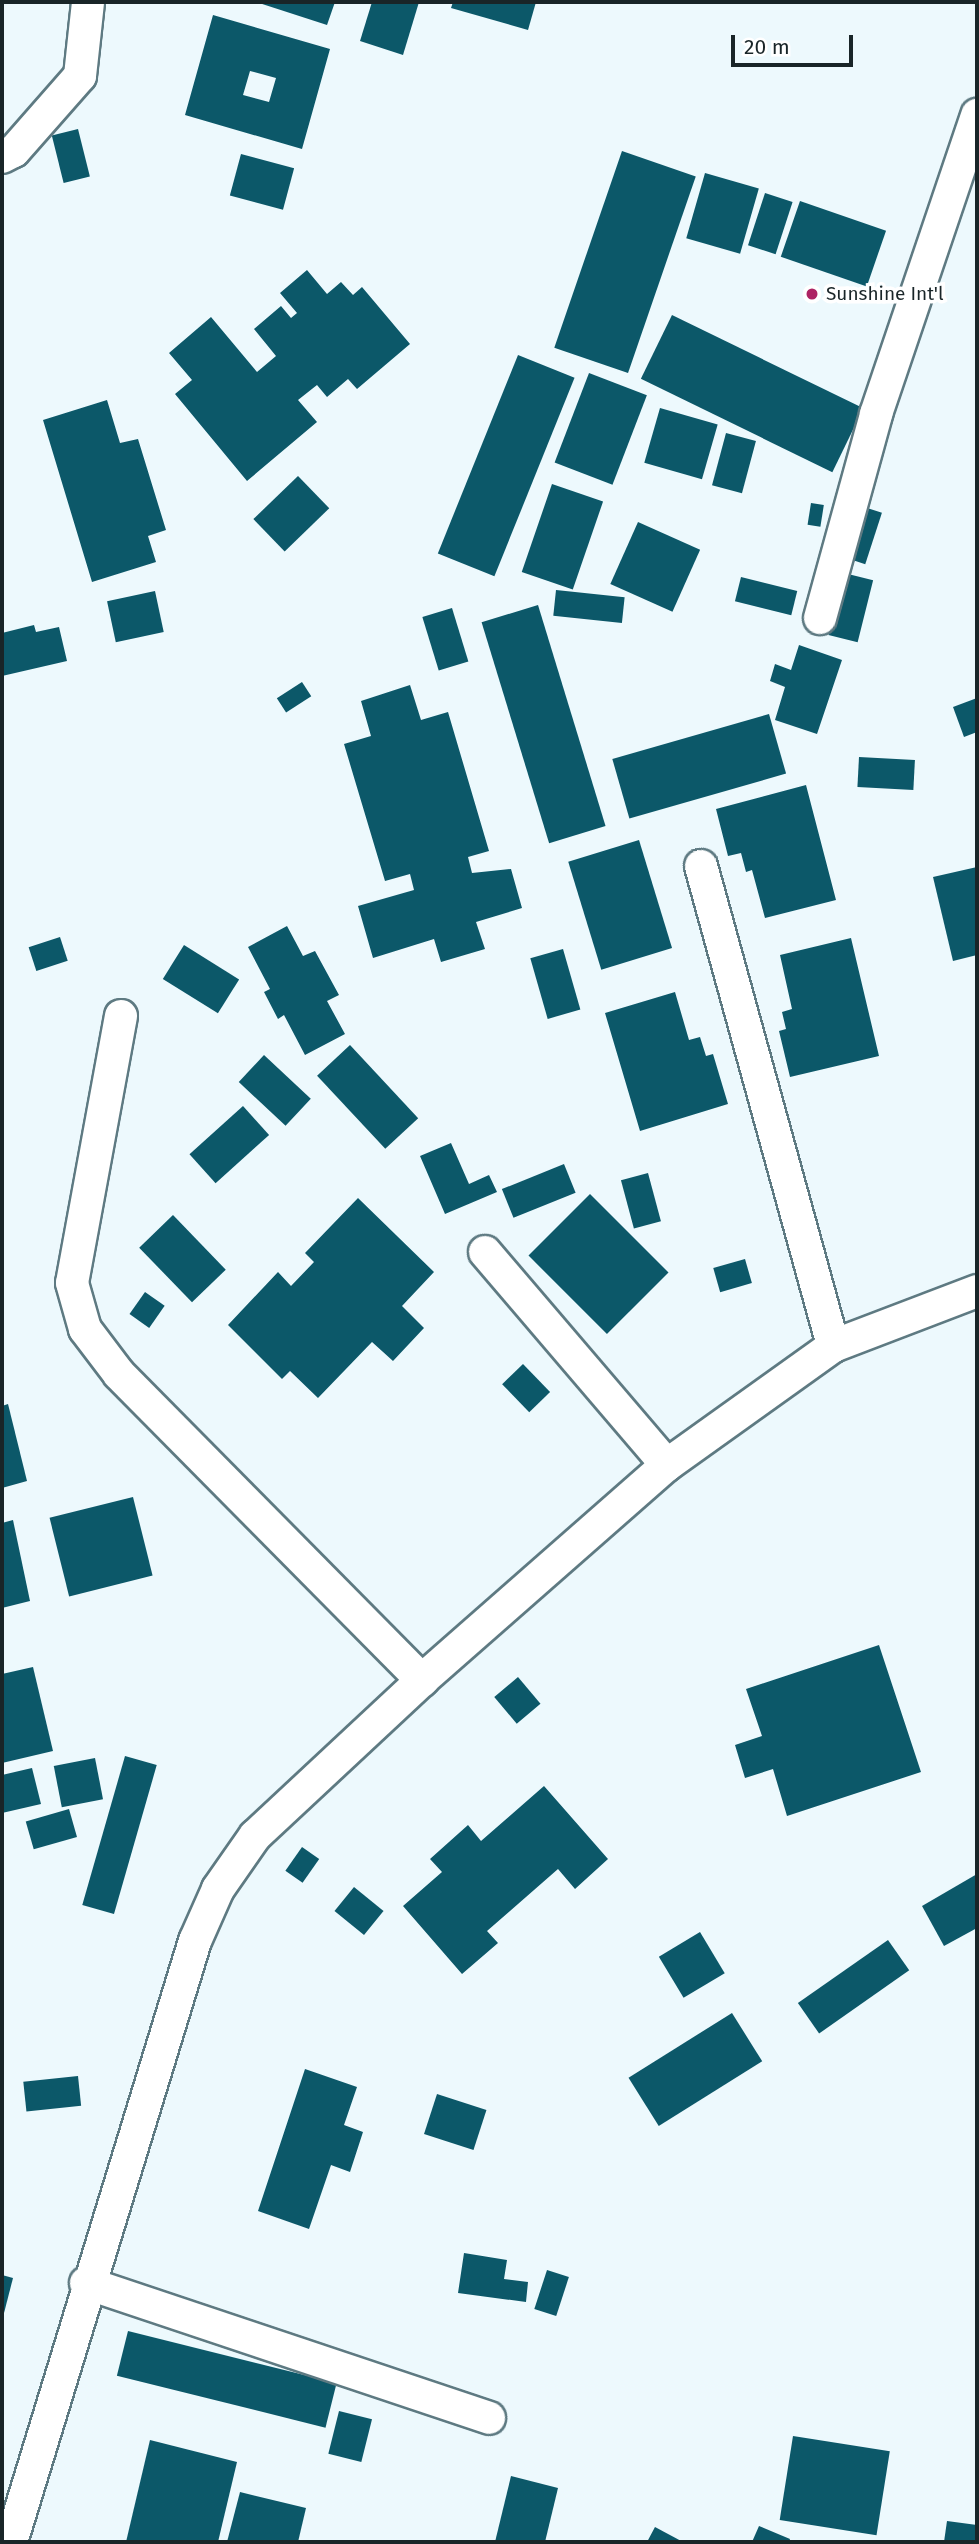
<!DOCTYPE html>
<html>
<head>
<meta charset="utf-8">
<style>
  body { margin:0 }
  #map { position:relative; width:979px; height:2544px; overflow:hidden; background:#edf9fd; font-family:"Fira Sans",sans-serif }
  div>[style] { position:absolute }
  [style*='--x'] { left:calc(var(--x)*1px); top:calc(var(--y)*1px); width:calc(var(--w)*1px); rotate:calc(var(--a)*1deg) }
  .building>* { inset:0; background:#0c5869; transform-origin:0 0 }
  .roads { filter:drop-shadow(2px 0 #5e7a82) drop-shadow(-2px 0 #5e7a82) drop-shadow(0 2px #5e7a82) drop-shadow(0 -2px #5e7a82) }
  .minor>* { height:32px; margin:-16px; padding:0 16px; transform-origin:16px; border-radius:16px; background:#fff }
  .dots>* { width:19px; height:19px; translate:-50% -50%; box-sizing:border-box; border:4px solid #fff; border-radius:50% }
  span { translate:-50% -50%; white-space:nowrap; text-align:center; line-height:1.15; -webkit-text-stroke:7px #fff; paint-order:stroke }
  .poi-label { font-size:19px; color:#192528 }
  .left { translate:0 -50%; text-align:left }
  .frame { position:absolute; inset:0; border:4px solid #192528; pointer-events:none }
  .scale { position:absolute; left:731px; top:35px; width:122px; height:32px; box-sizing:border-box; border:4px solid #192528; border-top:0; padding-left:9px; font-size:21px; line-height:24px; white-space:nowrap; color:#192528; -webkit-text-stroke:5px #fff; paint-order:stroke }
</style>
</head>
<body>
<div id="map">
  <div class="building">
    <div style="clip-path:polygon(256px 2px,335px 2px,327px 25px)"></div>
    <div style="clip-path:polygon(372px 2px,419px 2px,403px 55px,360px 41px)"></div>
    <div style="clip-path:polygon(453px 2px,536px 2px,528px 30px,451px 8px)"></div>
    <div style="clip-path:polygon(evenodd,213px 15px,330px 49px,302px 149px,185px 115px,213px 15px,250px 71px,276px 78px,269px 102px,243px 95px,250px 71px)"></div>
    <div style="left:78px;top:129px;width:49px;height:27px;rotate:76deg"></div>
    <div style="left:622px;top:151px;width:78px;height:208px;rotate:19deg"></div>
    <div style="left:241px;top:154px;width:55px;height:43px;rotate:15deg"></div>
    <div style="left:705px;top:173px;width:56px;height:68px;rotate:16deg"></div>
    <div style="left:765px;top:193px;width:29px;height:55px;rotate:18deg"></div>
    <div style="left:800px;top:201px;width:91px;height:59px;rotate:19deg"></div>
    <div style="clip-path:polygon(307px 270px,327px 294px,341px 282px,353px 295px,362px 287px,410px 344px,357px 389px,348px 379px,327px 397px,317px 385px,298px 400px,317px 422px,247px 481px,175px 394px,192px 380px,169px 353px,211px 317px,257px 372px,276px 356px,254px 329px,281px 306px,291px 318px,297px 313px,280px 293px)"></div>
    <div style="left:672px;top:315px;width:213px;height:71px;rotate:26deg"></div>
    <div style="left:518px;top:355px;width:61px;height:214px;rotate:22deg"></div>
    <div style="left:589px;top:373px;width:62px;height:96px;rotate:21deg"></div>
    <div style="clip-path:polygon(107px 400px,120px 443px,138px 439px,166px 530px,148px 536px,156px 562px,92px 582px,43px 420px)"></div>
    <div style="left:660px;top:408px;width:60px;height:57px;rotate:16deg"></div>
    <div style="left:726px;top:433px;width:31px;height:54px;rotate:15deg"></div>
    <div style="left:298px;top:476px;width:45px;height:62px;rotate:46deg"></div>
    <div style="left:552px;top:484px;width:54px;height:93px;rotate:19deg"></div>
    <div style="left:811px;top:503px;width:13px;height:22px;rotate:9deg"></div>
    <div style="left:861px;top:506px;width:22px;height:54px;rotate:18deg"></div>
    <div style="left:638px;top:522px;width:68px;height:68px;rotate:24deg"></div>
    <div style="left:844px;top:573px;width:30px;height:64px;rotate:14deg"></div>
    <div style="left:741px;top:577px;width:58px;height:25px;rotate:14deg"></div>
    <div style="left:556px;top:590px;width:69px;height:26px;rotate:6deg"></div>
    <div style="left:155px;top:591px;width:42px;height:49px;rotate:78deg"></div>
    <div style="left:538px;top:605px;width:231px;height:59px;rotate:73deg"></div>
    <div style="left:452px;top:608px;width:56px;height:31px;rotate:73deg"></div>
    <div style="clip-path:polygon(34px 625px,36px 632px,59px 627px,67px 661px,2px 676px,2px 633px)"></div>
    <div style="clip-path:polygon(799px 645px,842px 660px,817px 734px,775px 720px,785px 687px,770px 681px,775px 664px,791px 670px)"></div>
    <div style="left:302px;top:682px;width:17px;height:30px;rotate:57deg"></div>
    <div style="clip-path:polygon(410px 685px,421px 720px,448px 712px,489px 851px,468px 857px,472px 873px,511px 869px,522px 908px,476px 922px,485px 949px,441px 962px,434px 939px,373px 958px,358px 906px,414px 890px,410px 874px,385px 881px,344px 744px,371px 736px,361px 701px)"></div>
    <div style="clip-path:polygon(977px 698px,977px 732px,964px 737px,953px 707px)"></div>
    <div style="left:769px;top:714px;width:62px;height:163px;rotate:74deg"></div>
    <div style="left:859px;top:757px;width:56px;height:30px;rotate:3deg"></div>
    <div style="clip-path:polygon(806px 785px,836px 900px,765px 918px,752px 870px,746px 872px,741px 853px,728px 856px,716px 809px)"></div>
    <div style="left:639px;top:840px;width:113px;height:74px;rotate:73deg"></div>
    <div style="clip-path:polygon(977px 867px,977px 955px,953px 961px,933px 877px)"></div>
    <div style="clip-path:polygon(287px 926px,303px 956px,315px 951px,339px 995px,327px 1001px,345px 1034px,305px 1055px,284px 1015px,278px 1019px,264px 992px,270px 989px,248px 947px)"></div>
    <div style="left:60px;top:937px;width:25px;height:33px;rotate:72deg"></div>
    <div style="clip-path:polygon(851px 938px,879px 1056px,790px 1077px,779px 1031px,786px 1029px,782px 1012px,792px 1009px,780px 955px)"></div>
    <div style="left:184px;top:945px;width:65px;height:40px;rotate:32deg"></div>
    <div style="left:563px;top:949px;width:63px;height:34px;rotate:74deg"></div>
    <div style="clip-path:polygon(675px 992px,689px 1040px,700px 1037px,706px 1056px,713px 1054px,728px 1104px,640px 1131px,605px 1013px)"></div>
    <div style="left:350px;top:1045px;width:100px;height:45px;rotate:47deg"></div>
    <div style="left:264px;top:1055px;width:64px;height:37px;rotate:43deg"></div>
    <div style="left:243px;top:1106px;width:39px;height:72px;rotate:48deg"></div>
    <div style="clip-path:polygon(451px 1143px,469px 1184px,489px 1175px,497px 1192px,445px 1214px,420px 1156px)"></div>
    <div style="left:564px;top:1164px;width:31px;height:67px;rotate:68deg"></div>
    <div style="left:648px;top:1173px;width:50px;height:28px;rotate:75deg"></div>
    <div style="left:590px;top:1194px;width:111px;height:87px;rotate:45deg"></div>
    <div style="clip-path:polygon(358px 1198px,434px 1272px,402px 1306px,424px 1328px,393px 1361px,372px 1342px,318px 1398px,290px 1371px,282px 1379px,228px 1325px,278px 1272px,291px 1286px,314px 1262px,305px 1253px)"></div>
    <div style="left:173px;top:1215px;width:76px;height:47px;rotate:46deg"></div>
    <div style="left:745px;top:1259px;width:25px;height:33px;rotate:74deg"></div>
    <div style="left:145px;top:1292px;width:24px;height:27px;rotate:35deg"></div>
    <div style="left:523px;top:1364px;width:39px;height:29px;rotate:46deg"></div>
    <div style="clip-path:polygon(8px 1404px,27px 1481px,2px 1488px,2px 1406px)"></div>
    <div style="left:133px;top:1497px;width:81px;height:86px;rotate:76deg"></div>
    <div style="clip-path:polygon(13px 1520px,30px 1601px,2px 1608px,2px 1523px)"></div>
    <div style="clip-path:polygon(879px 1645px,921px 1772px,787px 1816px,773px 1769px,745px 1778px,735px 1745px,762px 1736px,746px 1689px)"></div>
    <div style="clip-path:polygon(33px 1667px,53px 1751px,2px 1763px,2px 1674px)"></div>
    <div style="left:518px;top:1677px;width:35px;height:31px;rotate:50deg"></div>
    <div style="left:125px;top:1756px;width:33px;height:155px;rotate:16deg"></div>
    <div style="left:95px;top:1758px;width:42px;height:42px;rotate:79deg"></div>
    <div style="clip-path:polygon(32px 1768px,41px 1804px,2px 1813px,2px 1775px)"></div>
    <div style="clip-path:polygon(544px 1786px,608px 1859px,575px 1889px,558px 1869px,487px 1931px,498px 1943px,462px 1974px,403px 1906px,442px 1872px,430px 1859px,468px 1825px,481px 1841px)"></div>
    <div style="left:69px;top:1809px;width:29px;height:45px;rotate:74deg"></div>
    <div style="left:302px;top:1847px;width:21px;height:29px;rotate:35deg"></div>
    <div style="clip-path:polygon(977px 1874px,977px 1928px,944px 1946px,922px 1906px)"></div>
    <div style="left:354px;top:1887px;width:38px;height:31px;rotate:39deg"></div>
    <div style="left:700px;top:1932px;width:48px;height:48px;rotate:59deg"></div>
    <div style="left:888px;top:1940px;width:37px;height:110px;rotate:55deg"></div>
    <div style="left:732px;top:2013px;width:57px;height:122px;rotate:58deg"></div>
    <div style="clip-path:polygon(305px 2069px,357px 2087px,344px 2125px,363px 2132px,350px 2172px,331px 2165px,309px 2229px,258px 2211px)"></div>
    <div style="left:78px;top:2076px;width:30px;height:55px;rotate:84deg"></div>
    <div style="left:437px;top:2094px;width:52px;height:42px;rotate:18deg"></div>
    <div style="clip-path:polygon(464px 2253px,507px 2260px,504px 2279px,528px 2282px,526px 2302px,458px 2293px)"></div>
    <div style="left:547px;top:2270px;width:23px;height:41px;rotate:18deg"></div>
    <div style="clip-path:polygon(2px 2275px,13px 2278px,3px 2317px,2px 2317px)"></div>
    <div style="left:128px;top:2331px;width:215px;height:46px;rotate:14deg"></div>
    <div style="left:339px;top:2411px;width:34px;height:44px;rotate:14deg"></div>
    <div style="left:793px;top:2436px;width:98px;height:85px;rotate:9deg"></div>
    <div style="clip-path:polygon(150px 2440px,237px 2462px,218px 2542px,126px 2542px)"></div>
    <div style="clip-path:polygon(511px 2476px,558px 2488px,545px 2542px,495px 2542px)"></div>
    <div style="clip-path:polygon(240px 2492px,306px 2508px,298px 2542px,227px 2542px)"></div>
    <div style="clip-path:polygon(947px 2521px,977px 2525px,977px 2542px,944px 2542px)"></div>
    <div style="clip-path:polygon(759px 2526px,790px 2539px,789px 2542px,752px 2542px)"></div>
    <div style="clip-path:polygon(655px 2527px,683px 2542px,647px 2542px)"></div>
  </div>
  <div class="roads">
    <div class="minor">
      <div style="--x:2;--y:157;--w:13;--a:-27"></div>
      <div style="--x:14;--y:151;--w:100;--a:-48.7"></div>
      <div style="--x:80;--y:76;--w:74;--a:-83.8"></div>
      <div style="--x:820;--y:618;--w:212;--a:-74.6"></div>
      <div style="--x:876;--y:414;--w:316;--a:-71.3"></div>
      <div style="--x:701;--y:866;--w:498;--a:74.6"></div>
      <div style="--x:121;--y:1016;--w:271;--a:100.4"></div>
      <div style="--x:72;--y:1283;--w:48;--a:74.2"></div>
      <div style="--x:85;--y:1329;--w:56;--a:52.9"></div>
      <div style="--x:119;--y:1374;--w:431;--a:45.3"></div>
      <div style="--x:485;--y:1252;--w:280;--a:49.5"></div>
      <div style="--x:86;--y:2283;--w:425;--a:18.5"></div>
      <div style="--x:11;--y:2542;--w:629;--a:-72.98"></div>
      <div style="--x:195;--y:1941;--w:57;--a:-66.1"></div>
      <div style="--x:218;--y:1889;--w:65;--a:-55.1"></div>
      <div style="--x:255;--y:1836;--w:229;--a:-43"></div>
      <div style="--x:422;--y:1680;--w:326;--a:-41.3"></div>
      <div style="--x:667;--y:1465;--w:204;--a:-35.6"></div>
      <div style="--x:833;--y:1346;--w:154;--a:-20.9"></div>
    </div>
  </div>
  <div class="dots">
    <div style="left:812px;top:294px;background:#ad2363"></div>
  </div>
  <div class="poi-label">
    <span class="left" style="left:826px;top:294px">Sunshine Int'l</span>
  </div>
  <div class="frame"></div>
  <div class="scale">20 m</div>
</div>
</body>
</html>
